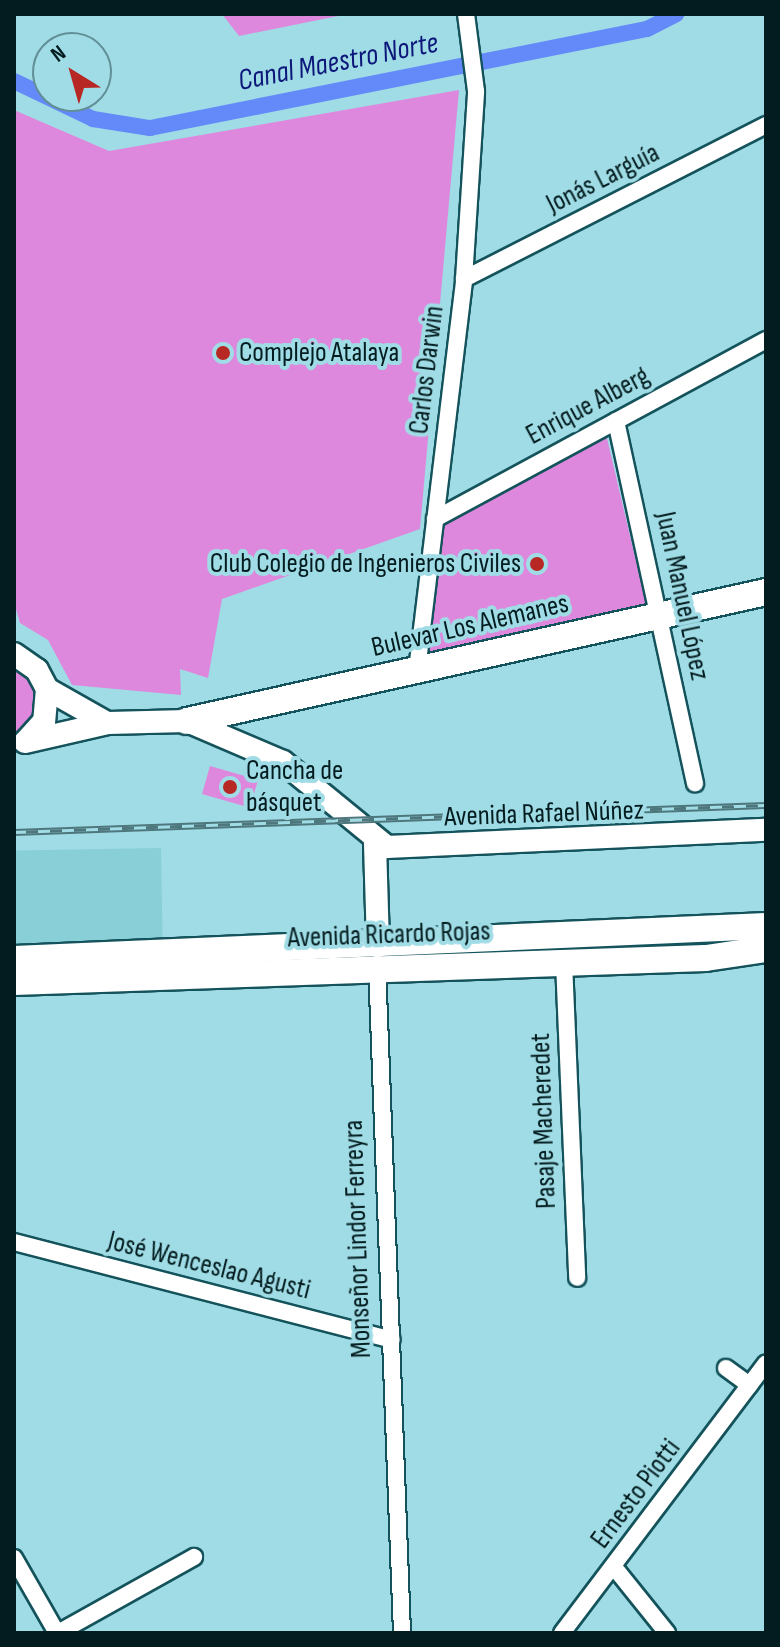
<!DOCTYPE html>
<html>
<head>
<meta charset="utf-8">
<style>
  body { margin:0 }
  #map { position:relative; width:780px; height:1647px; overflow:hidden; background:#a0dce5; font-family:"Sofia Sans Condensed",sans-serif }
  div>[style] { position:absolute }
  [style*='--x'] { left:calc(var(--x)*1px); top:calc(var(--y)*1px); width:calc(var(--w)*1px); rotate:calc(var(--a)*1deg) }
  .built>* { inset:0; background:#89cfd8; transform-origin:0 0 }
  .green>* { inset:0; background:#de88dd; transform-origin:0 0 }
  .canal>* { height:16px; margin:-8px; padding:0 8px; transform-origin:8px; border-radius:8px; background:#648af9 }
  .roads { filter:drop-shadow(2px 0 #14535b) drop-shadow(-2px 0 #14535b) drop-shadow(0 2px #14535b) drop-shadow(0 -2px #14535b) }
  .minor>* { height:16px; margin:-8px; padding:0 8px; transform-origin:8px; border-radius:8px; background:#fff }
  .secondary>* { height:22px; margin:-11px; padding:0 11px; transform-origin:11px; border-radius:11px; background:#fff }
  .primary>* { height:26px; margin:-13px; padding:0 13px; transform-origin:13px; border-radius:13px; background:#fff }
  .rail>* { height:7px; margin-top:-3.5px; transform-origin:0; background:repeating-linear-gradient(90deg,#a0dce5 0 12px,#4e777d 0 24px); box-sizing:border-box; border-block:2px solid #4e777d }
  .dots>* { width:22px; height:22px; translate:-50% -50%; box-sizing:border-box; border:4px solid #a0dce5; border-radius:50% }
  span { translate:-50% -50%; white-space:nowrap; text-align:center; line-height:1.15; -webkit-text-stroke:8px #a0dce5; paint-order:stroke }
  .street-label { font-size:28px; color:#031c1f }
  .poi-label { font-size:28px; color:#031c1f }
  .left { translate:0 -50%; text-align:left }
  .right { translate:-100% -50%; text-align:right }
  .water-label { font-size:30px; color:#0c1779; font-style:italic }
  .frame { position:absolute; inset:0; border:16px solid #031c1f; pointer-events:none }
  .north { position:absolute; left:32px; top:32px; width:80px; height:80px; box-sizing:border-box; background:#a0dce5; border:2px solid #618f96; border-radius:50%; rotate:323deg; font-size:22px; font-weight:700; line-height:32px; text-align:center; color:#031c1f }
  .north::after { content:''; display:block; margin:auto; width:28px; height:36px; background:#b72724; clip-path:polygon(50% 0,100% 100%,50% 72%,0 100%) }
</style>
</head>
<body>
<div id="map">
  <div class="built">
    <div style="left:161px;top:848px;width:94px;height:147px;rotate:89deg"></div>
  </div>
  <div class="green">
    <div style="clip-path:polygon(222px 14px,348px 14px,239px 36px)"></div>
    <div style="clip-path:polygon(459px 90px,420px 529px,222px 599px,208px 678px,180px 669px,181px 695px,72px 685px,48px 640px,20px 623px,14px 602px,14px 110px,109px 151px)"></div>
    <div style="clip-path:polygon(606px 434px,646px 604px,427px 653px,441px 524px)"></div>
    <div style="clip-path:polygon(14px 662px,32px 674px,42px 706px,14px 741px)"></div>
    <div style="left:210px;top:766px;width:50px;height:29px;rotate:16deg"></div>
  </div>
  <div class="canal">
    <div style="--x:14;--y:81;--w:88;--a:25.7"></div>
    <div style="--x:93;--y:119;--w:58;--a:9"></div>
    <div style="--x:150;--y:128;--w:507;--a:-11.27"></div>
    <div style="--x:647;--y:29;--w:33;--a:-27"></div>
  </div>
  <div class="roads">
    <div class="minor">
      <div style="--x:464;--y:279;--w:339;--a:-27"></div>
      <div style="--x:616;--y:421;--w:371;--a:77.7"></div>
      <div style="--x:435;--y:519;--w:376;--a:-28.4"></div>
      <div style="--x:417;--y:670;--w:394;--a:-83.1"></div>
      <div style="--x:464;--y:279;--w:188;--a:-86.3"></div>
      <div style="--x:476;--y:91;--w:78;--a:-97.4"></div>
      <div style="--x:564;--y:962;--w:316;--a:87.6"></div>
      <div style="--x:377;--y:964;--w:669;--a:87.86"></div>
      <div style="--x:14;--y:1242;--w:390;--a:14.5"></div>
      <div style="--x:726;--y:1368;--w:29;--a:36"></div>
      <div style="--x:14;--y:1558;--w:86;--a:60.2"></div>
      <div style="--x:614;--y:1567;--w:85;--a:51.2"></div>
      <div style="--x:58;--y:1633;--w:156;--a:-29.2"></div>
      <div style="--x:562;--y:1633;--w:338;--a:-52.9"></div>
    </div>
    <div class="secondary">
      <div style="--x:14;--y:654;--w:28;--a:35"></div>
      <div style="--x:37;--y:670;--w:21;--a:62"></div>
      <div style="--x:47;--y:689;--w:32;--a:95"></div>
      <div style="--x:44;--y:721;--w:27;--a:132"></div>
      <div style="--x:47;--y:689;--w:69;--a:29.5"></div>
      <div style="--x:25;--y:742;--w:85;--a:-12.9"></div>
      <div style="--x:108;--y:723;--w:79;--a:-1.5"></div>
      <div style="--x:187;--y:721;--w:104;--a:23.1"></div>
      <div style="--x:283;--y:762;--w:134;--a:39.3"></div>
      <div style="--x:387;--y:847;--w:379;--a:-2.6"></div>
      <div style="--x:375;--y:844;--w:102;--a:88.3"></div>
    </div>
    <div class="primary">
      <div style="--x:187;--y:721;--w:593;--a:-12.56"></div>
      <div style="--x:14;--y:959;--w:753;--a:-2.51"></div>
      <div style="--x:14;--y:982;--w:692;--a:-1.99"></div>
      <div style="--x:706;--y:958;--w:61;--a:-8.5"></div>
    </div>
  </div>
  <div class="rail">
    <div style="--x:14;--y:832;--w:752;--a:-2.06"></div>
  </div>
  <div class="dots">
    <div style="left:223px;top:353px;background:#b72724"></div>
    <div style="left:537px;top:564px;background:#b72724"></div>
    <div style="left:230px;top:787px;background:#b72724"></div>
  </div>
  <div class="street-label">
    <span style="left:603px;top:179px;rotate:-27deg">Jonás Larguía</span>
    <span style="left:427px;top:370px;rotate:-83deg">Carlos Darwin</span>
    <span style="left:588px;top:406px;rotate:-28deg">Enrique Alberg</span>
    <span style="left:682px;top:596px;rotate:78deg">Juan Manuel López</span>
    <span style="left:470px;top:626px;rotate:-13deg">Bulevar Los Alemanes</span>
    <span style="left:544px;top:814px;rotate:-2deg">Avenida Rafael Núñez</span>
    <span style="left:389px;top:935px;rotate:-2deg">Avenida Ricardo Rojas</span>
    <span style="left:544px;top:1121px;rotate:-92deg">Pasaje Macheredet</span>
    <span style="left:358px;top:1239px;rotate:-92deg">Monseñor Lindor Ferreyra</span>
    <span style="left:209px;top:1266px;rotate:14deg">José Wenceslao Agusti</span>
    <span style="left:636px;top:1494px;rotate:-53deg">Ernesto Piotti</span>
  </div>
  <div class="poi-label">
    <span class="left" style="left:239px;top:353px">Complejo Atalaya</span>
    <span class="right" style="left:521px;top:564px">Club Colegio de Ingenieros Civiles</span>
    <span class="left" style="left:246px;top:787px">Cancha de<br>básquet</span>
  </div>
  <div class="water-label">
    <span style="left:338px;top:62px;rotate:-11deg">Canal Maestro Norte</span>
  </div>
  <div class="frame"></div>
  <div class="north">N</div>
</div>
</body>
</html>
